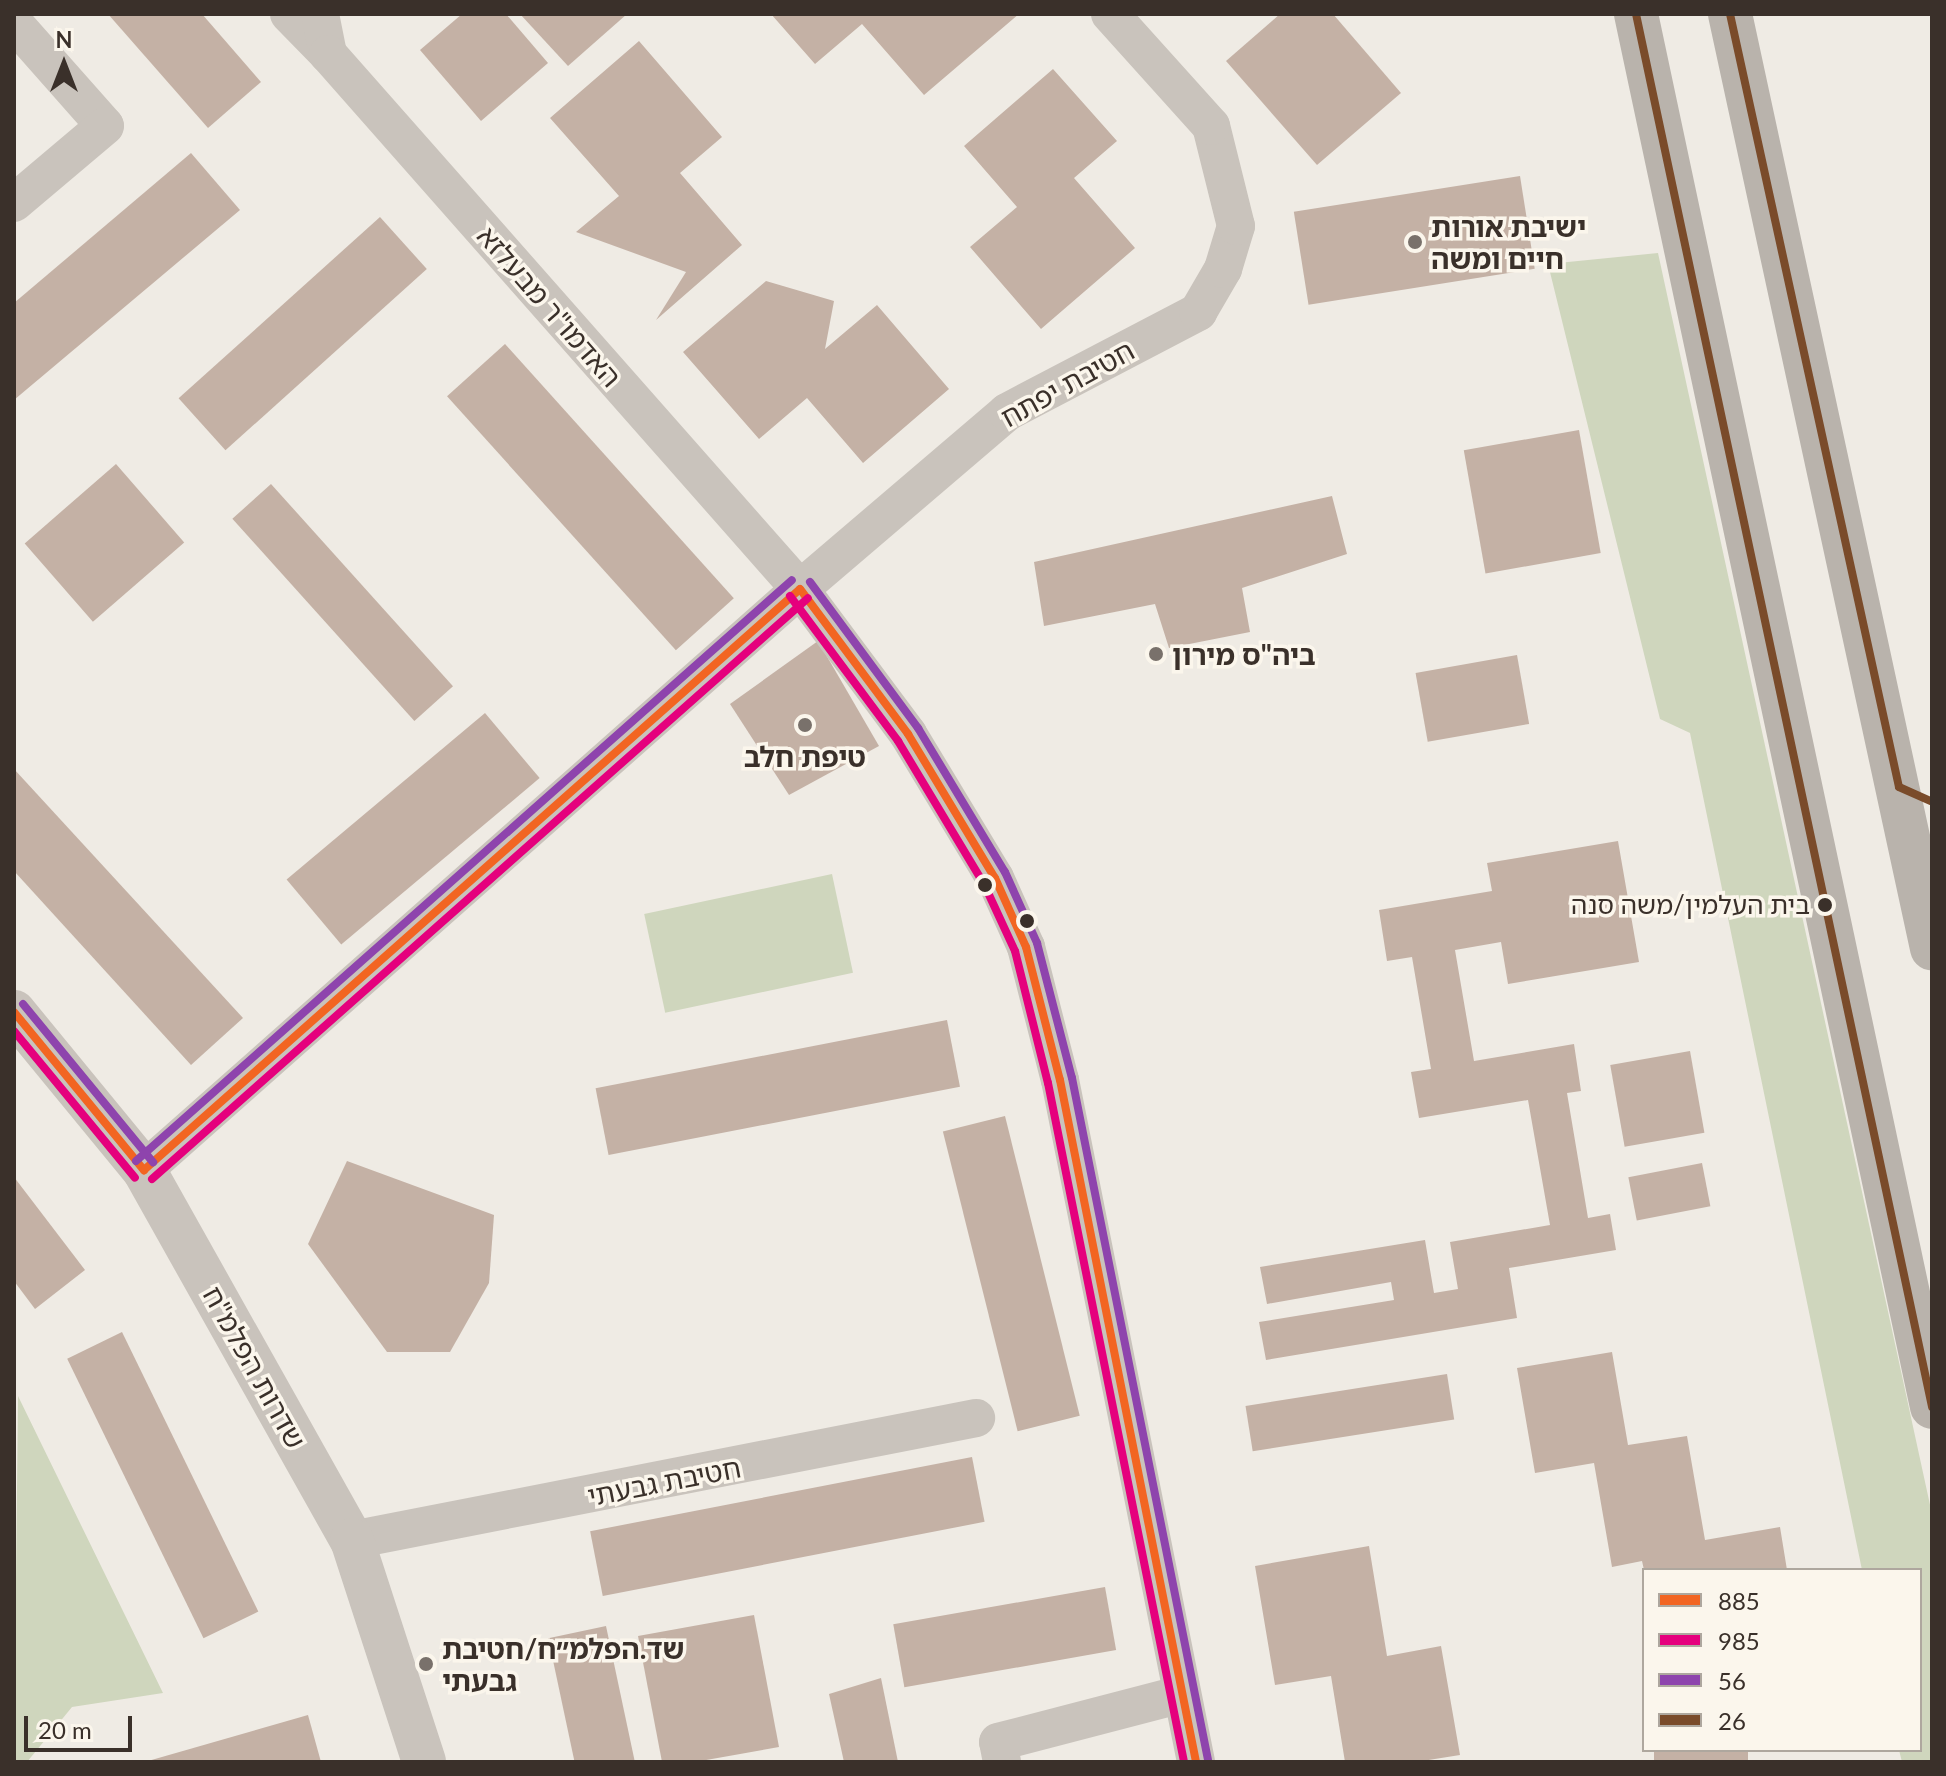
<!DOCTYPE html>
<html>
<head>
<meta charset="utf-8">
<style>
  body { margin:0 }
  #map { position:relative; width:1946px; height:1776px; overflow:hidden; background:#efebe4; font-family:Lato,"Noto Sans Hebrew",sans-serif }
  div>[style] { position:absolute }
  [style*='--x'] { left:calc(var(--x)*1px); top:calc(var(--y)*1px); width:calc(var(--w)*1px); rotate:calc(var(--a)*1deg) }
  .green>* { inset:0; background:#cfd6bd; transform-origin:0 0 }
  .building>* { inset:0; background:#c4b1a5; transform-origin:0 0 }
  .minor>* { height:38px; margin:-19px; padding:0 19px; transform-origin:19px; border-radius:19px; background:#c9c3bc }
  .tertiary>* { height:44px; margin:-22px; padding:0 22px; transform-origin:22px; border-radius:22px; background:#c9c3bc }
  .secondary>* { height:44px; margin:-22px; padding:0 22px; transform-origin:22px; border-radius:22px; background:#b9b3ac }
  .bus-1>* { height:8px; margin:-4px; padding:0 4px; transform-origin:4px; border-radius:4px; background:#f26522 }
  .bus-2>* { height:8px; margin:-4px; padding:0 4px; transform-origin:4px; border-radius:4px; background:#e5007d }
  .bus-3>* { height:8px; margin:-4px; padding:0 4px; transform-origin:4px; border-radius:4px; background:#8e44ad }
  .bus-4>* { height:8px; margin:-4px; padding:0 4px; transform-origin:4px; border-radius:4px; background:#7a4b2a }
  .dots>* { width:22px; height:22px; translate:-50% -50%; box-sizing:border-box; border:4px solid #fbf6ec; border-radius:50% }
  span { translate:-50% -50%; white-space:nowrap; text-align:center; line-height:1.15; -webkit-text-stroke:7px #fbf6ec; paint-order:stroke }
  .bus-label { font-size:26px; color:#3a302a }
  .right { translate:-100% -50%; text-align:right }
  .poi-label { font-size:28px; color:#3a302a; font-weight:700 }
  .left { translate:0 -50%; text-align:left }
  .street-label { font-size:28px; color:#3a302a }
  .frame { position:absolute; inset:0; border:16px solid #3a302a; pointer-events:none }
  .legend { position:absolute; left:1642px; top:1568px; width:280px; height:184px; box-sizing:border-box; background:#fbf6ec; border:2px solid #aea79e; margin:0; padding:10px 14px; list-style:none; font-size:24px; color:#3a302a }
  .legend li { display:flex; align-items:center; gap:16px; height:40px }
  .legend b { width:40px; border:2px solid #aea79e }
  .north { position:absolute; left:24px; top:24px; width:80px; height:80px; -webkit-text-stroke:6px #fbf6ec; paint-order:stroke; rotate:0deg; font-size:22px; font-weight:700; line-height:32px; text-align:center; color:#3a302a }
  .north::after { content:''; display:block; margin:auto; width:28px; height:36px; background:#3a302a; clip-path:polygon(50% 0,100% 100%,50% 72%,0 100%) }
  .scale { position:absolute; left:24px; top:1716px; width:108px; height:36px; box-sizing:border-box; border:4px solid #3a302a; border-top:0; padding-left:10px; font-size:24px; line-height:28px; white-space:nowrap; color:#3a302a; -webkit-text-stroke:6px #fbf6ec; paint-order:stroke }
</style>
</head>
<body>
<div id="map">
  <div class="green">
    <div style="clip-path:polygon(1658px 253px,1932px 1514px,1932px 1762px,1902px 1762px,1899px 1750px,1920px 1750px,1920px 1570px,1862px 1570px,1690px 733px,1660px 719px,1548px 264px)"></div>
    <div style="left:832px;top:874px;width:101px;height:192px;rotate:78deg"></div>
    <div style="clip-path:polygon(18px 1396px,163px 1693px,72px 1707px,27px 1762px,14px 1762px)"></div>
  </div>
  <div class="building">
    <div style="clip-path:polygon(108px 14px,202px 14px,261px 82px,208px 128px)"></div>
    <div style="clip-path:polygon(462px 14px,506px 14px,548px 63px,481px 121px,420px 50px)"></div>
    <div style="clip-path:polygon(520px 14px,627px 14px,568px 66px)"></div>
    <div style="clip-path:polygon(771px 14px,1019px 14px,924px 95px,862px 24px,815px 64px)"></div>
    <div style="clip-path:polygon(1280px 14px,1333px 14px,1401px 93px,1317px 165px,1226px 61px)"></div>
    <div style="clip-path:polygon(639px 41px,722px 137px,680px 173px,742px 245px,656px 320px,686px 272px,576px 232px,619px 196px,550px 118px)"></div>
    <div style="clip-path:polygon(1053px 69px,1117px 141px,1074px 178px,1135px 248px,1041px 329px,970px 247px,1017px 207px,964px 146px)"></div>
    <div style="clip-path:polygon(191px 153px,240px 210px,14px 400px,14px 303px)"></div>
    <div style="left:1520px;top:176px;width:94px;height:229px;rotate:81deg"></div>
    <div style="left:380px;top:217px;width:70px;height:271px;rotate:48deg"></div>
    <div style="clip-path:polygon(766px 281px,834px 301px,825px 349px,877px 305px,949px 389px,863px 463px,807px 398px,759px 439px,683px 352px)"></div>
    <div style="left:505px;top:344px;width:342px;height:78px;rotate:48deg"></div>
    <div style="left:1579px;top:430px;width:125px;height:117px;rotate:80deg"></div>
    <div style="left:116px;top:464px;width:104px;height:121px;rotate:49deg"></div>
    <div style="left:271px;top:484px;width:272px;height:52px;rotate:48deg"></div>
    <div style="clip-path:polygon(1332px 496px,1347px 554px,1242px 588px,1250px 632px,1169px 648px,1155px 604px,1044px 626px,1034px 562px)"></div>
    <div style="clip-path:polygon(818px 641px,879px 746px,789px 795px,730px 704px)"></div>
    <div style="left:1517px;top:655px;width:70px;height:103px;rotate:80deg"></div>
    <div style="left:485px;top:713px;width:85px;height:259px;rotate:50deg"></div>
    <div style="clip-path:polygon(14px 769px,243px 1018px,191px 1065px,14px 871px)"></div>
    <div style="clip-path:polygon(1618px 841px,1639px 962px,1508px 984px,1501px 942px,1455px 950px,1474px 1061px,1574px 1044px,1581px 1091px,1567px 1093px,1588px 1218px,1610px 1214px,1616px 1250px,1509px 1268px,1517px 1318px,1266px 1360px,1259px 1322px,1394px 1300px,1391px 1282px,1267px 1304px,1260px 1267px,1425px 1240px,1434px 1293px,1458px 1289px,1450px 1242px,1550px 1225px,1528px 1100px,1419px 1118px,1411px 1072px,1431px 1069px,1412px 957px,1387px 961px,1379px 910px,1492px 891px,1487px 863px)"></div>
    <div style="left:947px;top:1020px;width:68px;height:358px;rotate:79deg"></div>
    <div style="left:1690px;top:1051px;width:83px;height:81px;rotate:80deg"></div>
    <div style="left:1005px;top:1116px;width:309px;height:64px;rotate:76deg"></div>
    <div style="clip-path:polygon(347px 1161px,494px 1215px,489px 1283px,450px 1352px,387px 1352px,308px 1244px)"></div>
    <div style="left:1702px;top:1163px;width:44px;height:75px;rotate:79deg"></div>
    <div style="clip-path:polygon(14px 1177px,85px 1270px,35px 1309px,14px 1281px)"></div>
    <div style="left:122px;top:1332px;width:311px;height:61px;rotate:64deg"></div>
    <div style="clip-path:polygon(1612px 1352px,1628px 1445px,1687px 1436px,1705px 1540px,1780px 1527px,1787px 1570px,1644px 1570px,1642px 1561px,1612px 1567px,1594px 1463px,1535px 1473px,1517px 1368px)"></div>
    <div style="left:1447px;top:1374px;width:46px;height:204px;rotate:81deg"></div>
    <div style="left:972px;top:1457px;width:66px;height:389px;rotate:79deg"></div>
    <div style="clip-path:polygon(1369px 1546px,1387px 1656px,1441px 1646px,1460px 1755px,1416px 1762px,1345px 1762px,1331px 1676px,1275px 1685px,1255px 1566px)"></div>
    <div style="left:1105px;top:1587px;width:64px;height:215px;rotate:80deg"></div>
    <div style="clip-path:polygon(754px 1615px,779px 1747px,695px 1762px,662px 1762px,638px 1636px)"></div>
    <div style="left:606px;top:1626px;width:139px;height:59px;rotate:78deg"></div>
    <div style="clip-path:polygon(881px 1678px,898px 1762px,844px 1762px,829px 1694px)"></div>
    <div style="clip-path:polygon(308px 1715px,321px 1762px,148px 1762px,148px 1761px)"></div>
    <div style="left:1654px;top:1750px;width:94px;height:12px"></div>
  </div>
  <div class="minor">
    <div style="--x:289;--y:14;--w:56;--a:45.7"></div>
    <div style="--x:320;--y:14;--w:41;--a:78.7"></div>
    <div style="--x:328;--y:54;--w:713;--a:48.58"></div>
    <div style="--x:800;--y:589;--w:181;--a:53.3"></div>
    <div style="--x:908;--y:734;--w:168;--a:58.9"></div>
    <div style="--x:995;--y:878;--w:76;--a:65.8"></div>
    <div style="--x:1026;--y:947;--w:137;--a:75.7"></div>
    <div style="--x:1060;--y:1080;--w:695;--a:78.72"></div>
    <div style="--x:14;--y:23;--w:137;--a:48.5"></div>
    <div style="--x:105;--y:126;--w:119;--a:139.8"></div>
    <div style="--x:144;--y:1170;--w:876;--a:-41.53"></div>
    <div style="--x:800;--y:589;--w:272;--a:-40.5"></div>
    <div style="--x:1007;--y:412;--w:216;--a:-27.6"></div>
    <div style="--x:1198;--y:312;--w:50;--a:-59.8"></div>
    <div style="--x:1223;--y:269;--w:45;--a:-73.2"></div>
    <div style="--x:1236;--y:226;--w:103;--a:-104"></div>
    <div style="--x:1211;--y:126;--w:151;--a:-132"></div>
    <div style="--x:352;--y:1540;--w:636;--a:-11.06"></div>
    <div style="--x:1002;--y:1762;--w:20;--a:-101"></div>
    <div style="--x:998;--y:1742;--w:190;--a:-14.6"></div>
  </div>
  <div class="tertiary">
    <div style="--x:14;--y:1012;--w:205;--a:50.6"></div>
    <div style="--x:144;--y:1170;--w:424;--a:60.7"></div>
    <div style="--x:352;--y:1540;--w:233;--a:72"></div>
  </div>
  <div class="secondary">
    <div style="--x:1636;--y:14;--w:1424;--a:78"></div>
    <div style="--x:1730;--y:14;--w:956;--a:77.8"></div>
  </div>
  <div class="bus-1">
    <div style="--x:800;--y:589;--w:181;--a:53.3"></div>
    <div style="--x:908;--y:734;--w:168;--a:58.9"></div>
    <div style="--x:995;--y:878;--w:76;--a:65.8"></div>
    <div style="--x:1026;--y:947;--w:137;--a:75.7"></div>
    <div style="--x:1060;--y:1080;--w:695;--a:78.72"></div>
    <div style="--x:14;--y:1012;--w:205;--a:50.6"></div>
    <div style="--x:144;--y:1170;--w:876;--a:-41.53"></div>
  </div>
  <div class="bus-2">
    <div style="--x:790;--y:596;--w:181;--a:53.3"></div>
    <div style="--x:898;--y:741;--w:167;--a:59"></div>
    <div style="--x:984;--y:884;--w:74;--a:65.2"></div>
    <div style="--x:1015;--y:951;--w:136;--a:76"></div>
    <div style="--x:1048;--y:1083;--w:692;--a:78.67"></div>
    <div style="--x:14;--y:1031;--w:190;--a:50.5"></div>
    <div style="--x:152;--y:1179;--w:876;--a:-41.53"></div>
  </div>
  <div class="bus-3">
    <div style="--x:810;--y:582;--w:182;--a:53.5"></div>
    <div style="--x:918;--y:728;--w:168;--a:58.9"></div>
    <div style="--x:1005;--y:872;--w:78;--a:65.7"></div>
    <div style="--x:1037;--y:943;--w:139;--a:75.5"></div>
    <div style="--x:1072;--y:1078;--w:695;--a:78.72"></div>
    <div style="--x:23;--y:1004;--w:205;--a:50.6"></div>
    <div style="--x:136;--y:1161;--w:876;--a:-41.53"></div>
  </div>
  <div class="bus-4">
    <div style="--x:1636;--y:14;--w:1424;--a:78"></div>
    <div style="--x:1730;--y:14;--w:791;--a:77.67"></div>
    <div style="--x:1899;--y:787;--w:36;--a:24"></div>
  </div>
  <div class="dots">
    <div style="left:1415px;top:242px;background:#79716b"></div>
    <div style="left:1156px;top:654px;background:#79716b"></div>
    <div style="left:805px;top:725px;background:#79716b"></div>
    <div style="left:985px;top:885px;background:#3a302a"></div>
    <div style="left:1825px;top:905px;background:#3a302a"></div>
    <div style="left:1027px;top:921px;background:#3a302a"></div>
    <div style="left:426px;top:1664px;background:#79716b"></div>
  </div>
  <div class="bus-label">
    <span class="right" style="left:1810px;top:905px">בית העלמין/משה סנה</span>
  </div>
  <div class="poi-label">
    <span class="left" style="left:1431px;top:242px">ישיבת אורות<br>חיים ומשה</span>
    <span class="left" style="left:1172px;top:654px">ביה"ס מירון</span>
    <span style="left:805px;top:756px">טיפת חלב</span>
    <span class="left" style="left:442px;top:1664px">שד.הפלמ״ח/חטיבת<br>גבעתי</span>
  </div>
  <div class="street-label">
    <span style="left:550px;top:306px;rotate:49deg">האדמו"ר מבעלזא</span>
    <span style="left:1067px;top:383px;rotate:-29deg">חטיבת יפתח</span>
    <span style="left:255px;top:1367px;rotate:61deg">שדרות הפלמ"ח</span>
    <span style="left:664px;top:1481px;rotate:-11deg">חטיבת גבעתי</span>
  </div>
  <div class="frame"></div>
  <ul class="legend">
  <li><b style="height:10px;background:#f26522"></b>885</li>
  <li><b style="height:10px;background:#e5007d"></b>985</li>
  <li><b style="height:10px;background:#8e44ad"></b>56</li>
  <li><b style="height:10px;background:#7a4b2a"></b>26</li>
  </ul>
  <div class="north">N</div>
  <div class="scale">20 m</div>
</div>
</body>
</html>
